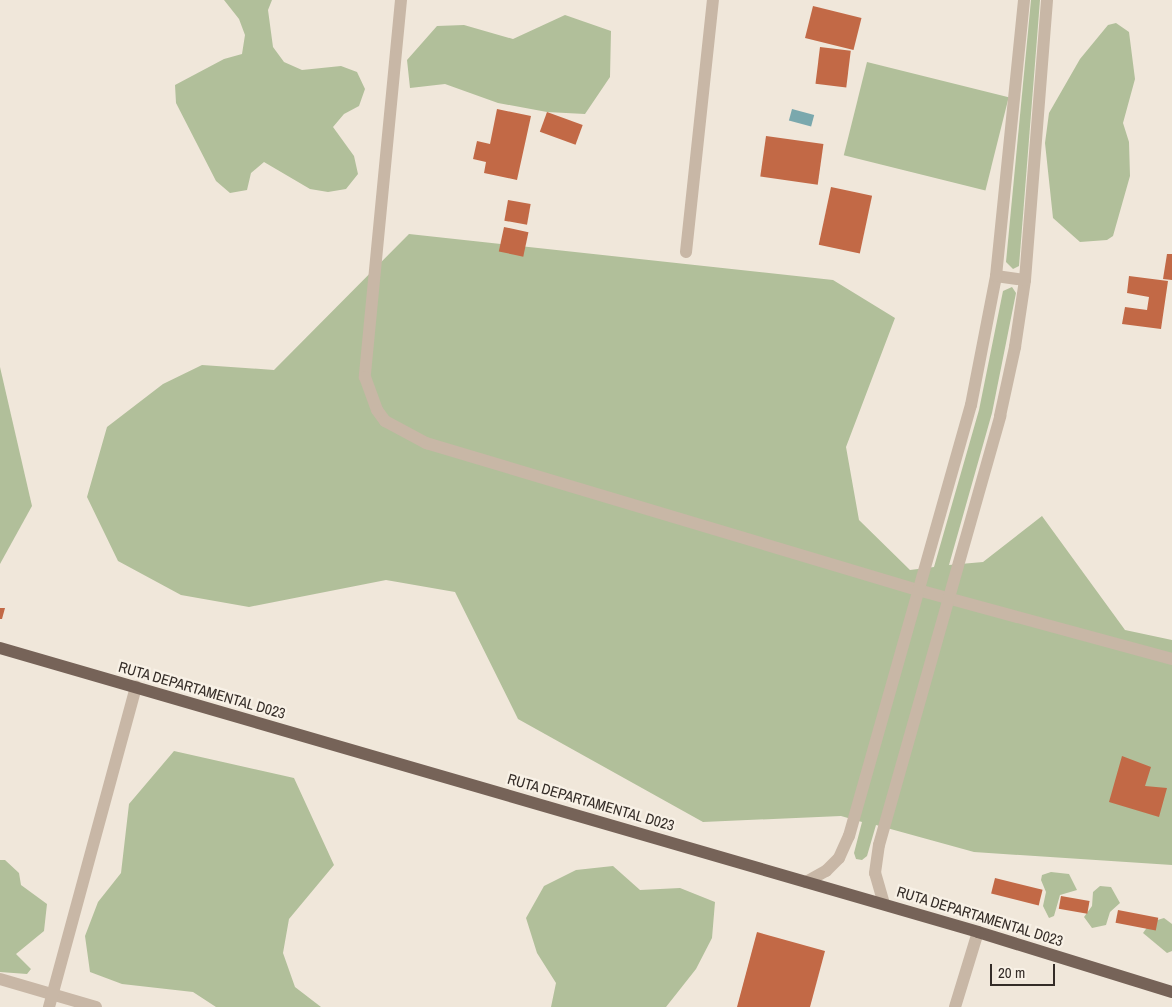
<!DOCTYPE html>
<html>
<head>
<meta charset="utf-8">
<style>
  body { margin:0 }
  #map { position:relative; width:1172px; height:1007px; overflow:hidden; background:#f0e7da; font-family:"Archivo Narrow",sans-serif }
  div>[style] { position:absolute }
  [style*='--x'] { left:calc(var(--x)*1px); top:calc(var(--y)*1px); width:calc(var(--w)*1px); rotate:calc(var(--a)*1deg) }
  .green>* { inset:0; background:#b1bf9a; transform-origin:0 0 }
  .water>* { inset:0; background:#7aa8ad; transform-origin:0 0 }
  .building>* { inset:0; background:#c26946; transform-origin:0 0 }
  .minor>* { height:12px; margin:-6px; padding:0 6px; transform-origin:6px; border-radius:6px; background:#c8b7a6 }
  .major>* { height:12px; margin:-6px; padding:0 6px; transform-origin:6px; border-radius:6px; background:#766358 }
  span { translate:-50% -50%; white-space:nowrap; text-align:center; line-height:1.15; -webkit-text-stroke:4.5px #f8f1e6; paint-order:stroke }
  .street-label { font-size:15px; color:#342c27 }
  .scale { position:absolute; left:990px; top:964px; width:65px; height:22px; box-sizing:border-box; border:2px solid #342c27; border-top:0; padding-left:6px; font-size:15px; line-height:18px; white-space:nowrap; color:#342c27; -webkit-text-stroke:4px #f8f1e6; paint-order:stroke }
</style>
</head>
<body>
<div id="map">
  <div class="green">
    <div style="clip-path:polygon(224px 0,272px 0,268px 10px,273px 47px,284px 62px,302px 70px,341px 66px,357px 72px,365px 89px,359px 106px,344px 114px,333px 127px,354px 156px,358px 174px,346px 189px,328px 192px,310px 189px,264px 162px,251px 173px,247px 190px,230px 193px,216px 181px,176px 103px,175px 85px,224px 59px,242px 54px,245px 35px,239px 19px)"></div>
    <div style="clip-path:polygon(1031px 0,1040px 0,1019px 266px,1013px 269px,1006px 262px)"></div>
    <div style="clip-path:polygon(565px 15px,611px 31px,610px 77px,585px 114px,547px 112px,498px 103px,445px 84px,410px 88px,407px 60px,437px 26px,464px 25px,513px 39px)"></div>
    <div style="clip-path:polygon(1116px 23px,1129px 32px,1135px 79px,1123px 123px,1129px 142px,1130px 176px,1113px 236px,1107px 240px,1080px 242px,1053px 218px,1045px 143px,1049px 113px,1080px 59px,1108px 25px)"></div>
    <div style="left:867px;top:62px;width:146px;height:96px;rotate:14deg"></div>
    <div style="clip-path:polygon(409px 234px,833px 280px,895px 318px,846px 447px,859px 520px,910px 570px,934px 567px,979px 410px,1003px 291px,1012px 287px,1016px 293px,992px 413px,949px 565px,983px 562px,1042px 516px,1125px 630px,1172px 640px,1172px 865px,974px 852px,876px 825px,867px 856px,862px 860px,856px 859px,854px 853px,862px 822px,841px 816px,703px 822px,518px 719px,455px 592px,386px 580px,249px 607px,181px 595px,118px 561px,87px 497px,107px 427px,163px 384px,202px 365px,274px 370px)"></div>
    <div style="clip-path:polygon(0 367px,32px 506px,0 564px)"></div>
    <div style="clip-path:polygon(174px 751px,294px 778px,334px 865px,289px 919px,283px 953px,295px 987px,321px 1007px,216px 1007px,193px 992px,122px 984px,90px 972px,85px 936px,98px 902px,121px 873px,129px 804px)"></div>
    <div style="clip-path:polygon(0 860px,5px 860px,19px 873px,21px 885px,47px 904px,44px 931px,16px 954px,31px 969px,27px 974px,0 972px)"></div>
    <div style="clip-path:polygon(613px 866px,640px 890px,680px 888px,715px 902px,712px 938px,696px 969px,666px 1007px,551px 1007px,556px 983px,537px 953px,526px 918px,544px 886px,576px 870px)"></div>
    <div style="clip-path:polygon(1051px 872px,1069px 874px,1077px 890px,1060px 895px,1054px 916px,1049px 918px,1043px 906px,1046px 892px,1041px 880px,1042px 875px)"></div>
    <div style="clip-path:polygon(1111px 887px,1120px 903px,1110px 912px,1106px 925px,1092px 928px,1084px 917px,1092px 906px,1093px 892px,1100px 886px)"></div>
    <div style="clip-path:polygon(1164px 918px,1172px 924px,1172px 951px,1167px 953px,1143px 933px,1151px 922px)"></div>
  </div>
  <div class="water">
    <div style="left:792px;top:109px;width:23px;height:12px;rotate:15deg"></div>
  </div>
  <div class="building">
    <div style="left:813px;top:6px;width:50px;height:33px;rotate:14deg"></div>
    <div style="left:820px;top:47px;width:31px;height:37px;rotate:7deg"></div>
    <div style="clip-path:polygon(497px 109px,531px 116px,517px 180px,484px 173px,486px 162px,473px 159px,477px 141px,490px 144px)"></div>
    <div style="left:547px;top:112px;width:38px;height:21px;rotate:20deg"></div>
    <div style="left:766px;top:136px;width:58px;height:41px;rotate:8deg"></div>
    <div style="left:831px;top:187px;width:42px;height:59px;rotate:12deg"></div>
    <div style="left:508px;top:200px;width:23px;height:21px;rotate:10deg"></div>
    <div style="left:504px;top:227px;width:25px;height:25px;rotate:12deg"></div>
    <div style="clip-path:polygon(1167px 254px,1172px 254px,1172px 280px,1163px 279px)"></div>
    <div style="clip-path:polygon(1129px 276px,1168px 281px,1161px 329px,1122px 324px,1125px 307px,1147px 310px,1149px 297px,1127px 293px)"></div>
    <div style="clip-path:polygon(0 608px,5px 608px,2px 619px,0 619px)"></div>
    <div style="clip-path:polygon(1122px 756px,1151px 767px,1145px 786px,1167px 788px,1159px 817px,1109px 802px)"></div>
    <div style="left:995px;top:878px;width:49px;height:16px;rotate:14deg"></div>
    <div style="left:1061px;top:896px;width:29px;height:13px;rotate:10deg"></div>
    <div style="left:1118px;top:910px;width:41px;height:13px;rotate:11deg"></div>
    <div style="clip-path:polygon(757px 932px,825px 951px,810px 1007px,737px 1007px)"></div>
  </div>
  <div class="minor">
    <div style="--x:401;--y:0;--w:379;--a:95.5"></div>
    <div style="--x:365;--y:377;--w:35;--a:70"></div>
    <div style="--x:377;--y:410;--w:14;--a:54"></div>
    <div style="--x:385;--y:421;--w:47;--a:28.2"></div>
    <div style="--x:426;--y:443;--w:513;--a:16.64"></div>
    <div style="--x:918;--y:590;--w:263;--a:15.2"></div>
    <div style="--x:686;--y:252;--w:253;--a:-83.9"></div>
    <div style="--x:996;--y:276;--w:29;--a:8"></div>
    <div style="--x:806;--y:882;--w:23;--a:-29"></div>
    <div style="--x:826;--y:871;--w:18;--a:-45"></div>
    <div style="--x:839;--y:858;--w:24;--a:-66"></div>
    <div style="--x:849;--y:836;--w:448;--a:-74.2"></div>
    <div style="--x:971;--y:405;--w:131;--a:-79"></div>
    <div style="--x:996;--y:276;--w:277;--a:-84.2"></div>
    <div style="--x:884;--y:904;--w:32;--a:-106"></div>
    <div style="--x:875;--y:873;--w:28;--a:-82"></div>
    <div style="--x:879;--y:845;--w:446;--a:-74.2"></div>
    <div style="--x:1000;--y:416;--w:71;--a:-77.7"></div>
    <div style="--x:1015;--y:347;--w:68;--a:-81.5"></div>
    <div style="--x:1025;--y:280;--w:281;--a:-85.5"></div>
    <div style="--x:0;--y:979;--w:100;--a:16.3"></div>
    <div style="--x:49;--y:1007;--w:332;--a:-74.8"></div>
    <div style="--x:955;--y:1007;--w:78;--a:-73"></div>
  </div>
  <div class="major">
    <div style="--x:0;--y:648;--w:1018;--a:16.19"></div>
    <div style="--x:978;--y:932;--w:203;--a:17.2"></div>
  </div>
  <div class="street-label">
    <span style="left:202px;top:690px;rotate:16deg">RUTA DEPARTAMENTAL D023</span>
    <span style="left:591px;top:802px;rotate:16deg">RUTA DEPARTAMENTAL D023</span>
    <span style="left:980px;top:916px;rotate:17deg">RUTA DEPARTAMENTAL D023</span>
  </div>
  <div class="scale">20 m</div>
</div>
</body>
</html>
